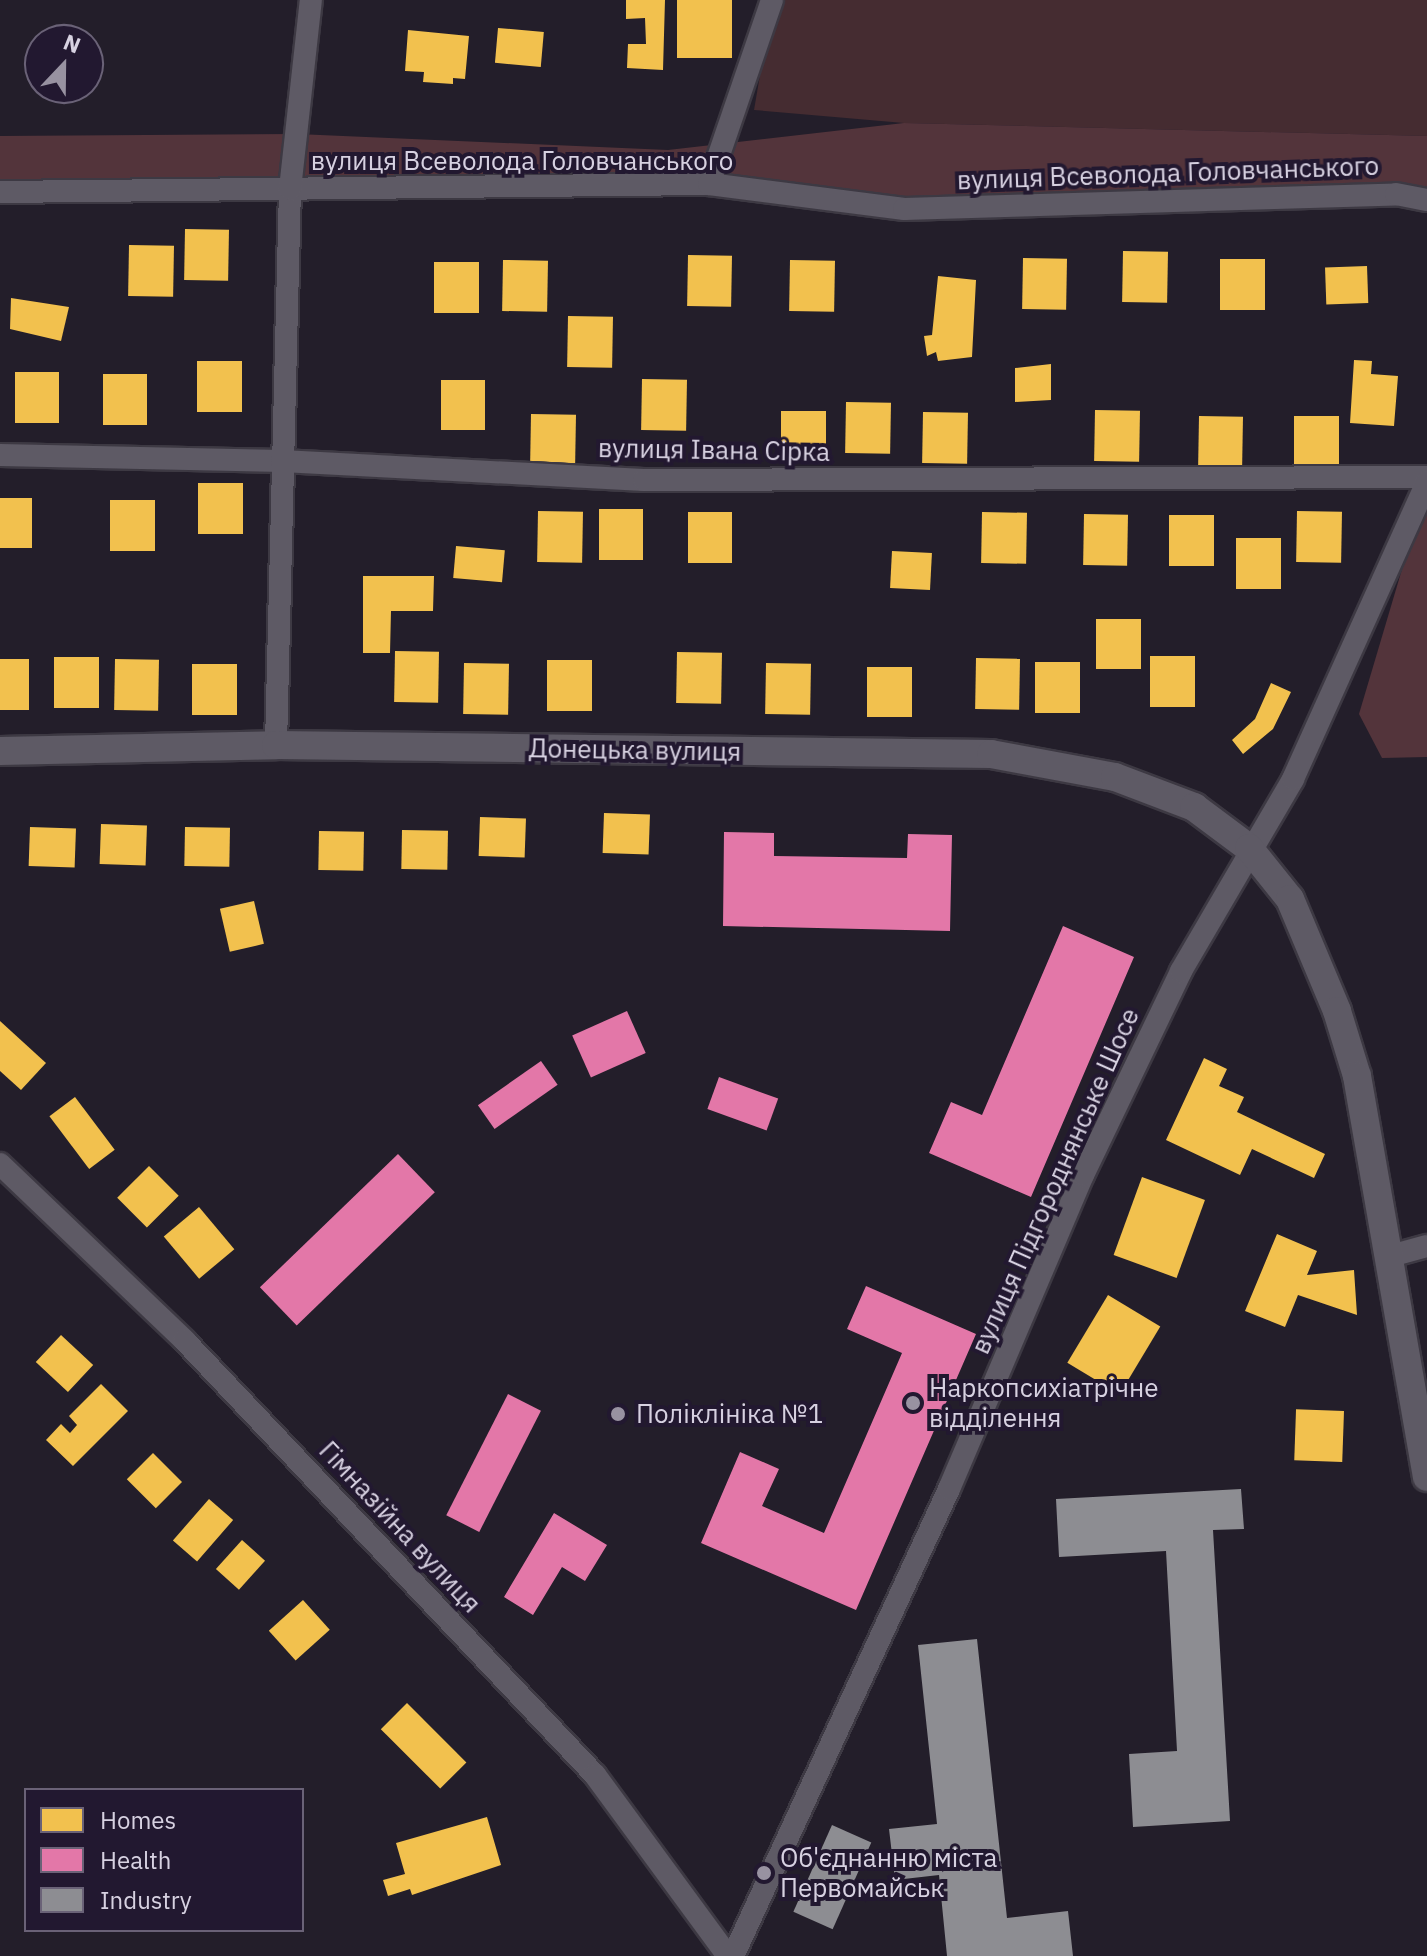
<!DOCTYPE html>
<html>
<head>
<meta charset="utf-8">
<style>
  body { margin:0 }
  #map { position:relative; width:1427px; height:1956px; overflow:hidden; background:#231e2a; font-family:"IBM Plex Sans",sans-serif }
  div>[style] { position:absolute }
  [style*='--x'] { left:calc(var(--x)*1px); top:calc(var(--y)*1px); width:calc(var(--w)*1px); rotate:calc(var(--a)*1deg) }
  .green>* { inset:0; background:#452c31 }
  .forest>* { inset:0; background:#53343b }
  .homes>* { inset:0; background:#f2c14e; transform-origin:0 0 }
  .health>* { inset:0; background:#e377a8; transform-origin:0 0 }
  .industry>* { inset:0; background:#8d8d92; transform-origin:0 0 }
  .roads { filter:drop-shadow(2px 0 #3d3943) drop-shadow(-2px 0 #3d3943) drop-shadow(0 2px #3d3943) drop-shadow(0 -2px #3d3943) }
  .minor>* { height:22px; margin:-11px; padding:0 11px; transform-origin:11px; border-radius:11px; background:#5e5a65 }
  .tertiary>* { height:28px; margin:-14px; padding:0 14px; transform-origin:14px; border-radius:14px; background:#5e5a65 }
  .dots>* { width:22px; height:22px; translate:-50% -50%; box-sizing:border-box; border:4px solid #221830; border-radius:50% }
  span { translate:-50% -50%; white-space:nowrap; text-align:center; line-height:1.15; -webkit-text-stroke:8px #221830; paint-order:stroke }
  .street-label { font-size:26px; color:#d7d1e1 }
  .poi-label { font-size:26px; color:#d7d1e1 }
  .left { translate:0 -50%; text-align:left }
  .legend { position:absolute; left:24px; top:1788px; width:280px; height:144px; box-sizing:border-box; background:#221830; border:2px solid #6a6277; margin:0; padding:10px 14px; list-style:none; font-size:24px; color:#d7d1e1 }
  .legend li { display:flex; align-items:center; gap:16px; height:40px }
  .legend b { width:40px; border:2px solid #6a6277 }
  .north { position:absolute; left:24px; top:24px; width:80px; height:80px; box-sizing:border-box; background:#221830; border:2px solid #6a6277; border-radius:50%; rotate:22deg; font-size:22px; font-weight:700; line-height:32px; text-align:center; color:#d7d1e1 }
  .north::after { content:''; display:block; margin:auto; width:28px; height:36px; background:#9892a1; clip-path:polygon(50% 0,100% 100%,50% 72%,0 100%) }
</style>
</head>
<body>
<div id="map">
  <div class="green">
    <div style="clip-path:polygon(773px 0,1427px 0,1427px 136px,904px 123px,754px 110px)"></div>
  </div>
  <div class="forest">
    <div style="clip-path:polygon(904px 123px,1427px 136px,1427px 200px,904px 209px,709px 184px,0 192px,0 136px,297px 134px,668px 150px)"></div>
    <div style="clip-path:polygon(1427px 485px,1427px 757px,1382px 758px,1359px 714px)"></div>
  </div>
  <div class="homes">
    <div style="clip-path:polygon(626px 0,665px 0,663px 70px,627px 68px,628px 44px,646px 44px,645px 18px,626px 19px)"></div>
    <div style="left:677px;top:0;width:55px;height:58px"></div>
    <div style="left:498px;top:28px;width:46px;height:35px;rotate:5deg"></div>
    <div style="clip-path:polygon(408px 30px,469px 36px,465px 79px,453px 78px,453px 84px,423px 82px,424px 72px,405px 71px)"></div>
    <div style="left:185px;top:229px;width:44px;height:51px;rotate:1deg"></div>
    <div style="left:129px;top:245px;width:45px;height:51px;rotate:1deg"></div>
    <div style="left:1123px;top:251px;width:45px;height:51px;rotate:1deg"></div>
    <div style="left:688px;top:255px;width:44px;height:51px;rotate:1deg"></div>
    <div style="left:1023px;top:258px;width:44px;height:51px;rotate:1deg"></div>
    <div style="left:1220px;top:259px;width:45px;height:51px"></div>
    <div style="left:503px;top:260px;width:45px;height:51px;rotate:1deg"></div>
    <div style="left:790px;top:260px;width:45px;height:51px;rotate:1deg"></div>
    <div style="left:434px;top:262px;width:45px;height:51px"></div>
    <div style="left:1367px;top:266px;width:37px;height:42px;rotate:88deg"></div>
    <div style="clip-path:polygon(938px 276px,976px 280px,972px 357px,938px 361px,936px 352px,927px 356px,924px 336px,932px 335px)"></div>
    <div style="clip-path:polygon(11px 298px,69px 307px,61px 341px,10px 329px)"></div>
    <div style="left:568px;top:316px;width:45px;height:51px;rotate:1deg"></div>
    <div style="clip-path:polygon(1354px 360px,1372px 361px,1371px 374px,1398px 376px,1394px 426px,1350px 423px)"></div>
    <div style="left:197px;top:361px;width:45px;height:51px"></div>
    <div style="clip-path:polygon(1051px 364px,1051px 400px,1015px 402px,1015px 368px)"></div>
    <div style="left:15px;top:372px;width:44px;height:51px"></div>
    <div style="left:103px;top:374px;width:44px;height:51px"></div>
    <div style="left:642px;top:379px;width:45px;height:51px;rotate:1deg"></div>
    <div style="left:441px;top:380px;width:44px;height:50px"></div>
    <div style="left:846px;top:402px;width:45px;height:51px;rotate:1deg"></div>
    <div style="left:1095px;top:410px;width:45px;height:51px;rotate:1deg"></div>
    <div style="left:781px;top:411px;width:45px;height:51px"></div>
    <div style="left:923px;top:412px;width:45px;height:51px;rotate:1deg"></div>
    <div style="left:531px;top:414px;width:45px;height:51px;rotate:1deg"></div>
    <div style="left:1199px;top:416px;width:44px;height:51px;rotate:1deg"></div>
    <div style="left:1294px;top:416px;width:45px;height:51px"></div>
    <div style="left:198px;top:483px;width:45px;height:51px"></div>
    <div style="left:0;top:498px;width:32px;height:50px"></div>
    <div style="left:110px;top:500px;width:45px;height:51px"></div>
    <div style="left:599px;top:509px;width:44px;height:51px"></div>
    <div style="left:538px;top:511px;width:45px;height:51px;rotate:1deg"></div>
    <div style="left:1297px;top:511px;width:45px;height:51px;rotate:1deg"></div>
    <div style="left:688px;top:512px;width:44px;height:51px"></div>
    <div style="left:982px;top:512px;width:45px;height:51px;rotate:1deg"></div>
    <div style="left:1084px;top:514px;width:44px;height:51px;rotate:1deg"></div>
    <div style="left:1169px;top:515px;width:45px;height:51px"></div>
    <div style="left:1236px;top:538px;width:45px;height:51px"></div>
    <div style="left:456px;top:546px;width:49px;height:32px;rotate:5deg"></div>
    <div style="left:892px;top:551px;width:40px;height:37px;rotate:3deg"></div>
    <div style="clip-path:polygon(363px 576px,434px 576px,433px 611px,391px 611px,390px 653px,363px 653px)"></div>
    <div style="left:1096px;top:619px;width:45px;height:50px"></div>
    <div style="left:395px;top:651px;width:44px;height:51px;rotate:1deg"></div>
    <div style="left:677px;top:652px;width:45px;height:51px;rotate:1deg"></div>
    <div style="left:1150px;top:656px;width:45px;height:51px"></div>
    <div style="left:54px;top:657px;width:45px;height:51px"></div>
    <div style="left:976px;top:658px;width:44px;height:51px;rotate:1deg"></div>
    <div style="left:0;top:659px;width:29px;height:51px"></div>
    <div style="left:115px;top:659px;width:44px;height:51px;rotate:1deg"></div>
    <div style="left:547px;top:660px;width:45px;height:51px"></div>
    <div style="left:1035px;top:662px;width:45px;height:51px"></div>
    <div style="left:464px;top:663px;width:45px;height:51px;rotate:1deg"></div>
    <div style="left:766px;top:663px;width:45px;height:51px;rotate:1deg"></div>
    <div style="left:192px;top:664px;width:45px;height:51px"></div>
    <div style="left:867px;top:667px;width:45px;height:50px"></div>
    <div style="clip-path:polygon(1271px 683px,1291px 692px,1273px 729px,1243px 754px,1232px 740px,1255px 719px)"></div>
    <div style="left:604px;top:813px;width:46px;height:40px;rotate:2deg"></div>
    <div style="left:480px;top:817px;width:46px;height:39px;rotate:2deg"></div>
    <div style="left:101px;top:824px;width:46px;height:40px;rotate:2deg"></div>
    <div style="left:30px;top:827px;width:46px;height:39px;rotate:2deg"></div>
    <div style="left:185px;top:827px;width:45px;height:39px;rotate:1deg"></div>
    <div style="left:402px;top:830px;width:46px;height:39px;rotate:1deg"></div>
    <div style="left:319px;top:831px;width:45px;height:39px;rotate:1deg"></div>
    <div style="left:254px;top:901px;width:44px;height:35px;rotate:77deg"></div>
    <div style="clip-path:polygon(0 1021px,46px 1063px,21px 1090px,0 1071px)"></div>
    <div style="clip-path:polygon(1204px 1058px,1227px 1069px,1219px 1086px,1244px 1097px,1237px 1112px,1325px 1154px,1314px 1178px,1252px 1149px,1240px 1175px,1166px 1140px)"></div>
    <div style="left:75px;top:1097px;width:66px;height:32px;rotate:53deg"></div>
    <div style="left:149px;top:1166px;width:42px;height:45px;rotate:45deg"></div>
    <div style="left:1142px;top:1177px;width:67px;height:83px;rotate:20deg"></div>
    <div style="left:199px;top:1207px;width:55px;height:46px;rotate:50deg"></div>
    <div style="clip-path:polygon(1277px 1234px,1317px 1251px,1307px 1275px,1354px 1270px,1357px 1315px,1298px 1295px,1285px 1327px,1245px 1311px)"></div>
    <div style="left:1108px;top:1295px;width:61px;height:79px;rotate:31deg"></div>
    <div style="left:61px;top:1335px;width:44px;height:37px;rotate:43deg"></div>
    <div style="clip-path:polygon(101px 1384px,128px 1411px,73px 1466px,46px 1440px,61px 1424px,70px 1433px,77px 1425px,69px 1416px)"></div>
    <div style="left:1344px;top:1411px;width:51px;height:48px;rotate:92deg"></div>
    <div style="left:153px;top:1453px;width:41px;height:37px;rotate:45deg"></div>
    <div style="left:209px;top:1499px;width:32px;height:55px;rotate:41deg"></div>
    <div style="left:242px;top:1540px;width:31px;height:39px;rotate:42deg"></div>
    <div style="left:303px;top:1600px;width:40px;height:46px;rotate:48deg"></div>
    <div style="left:407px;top:1703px;width:84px;height:37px;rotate:45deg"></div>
    <div style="clip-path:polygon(487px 1817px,501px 1865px,412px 1895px,410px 1889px,388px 1896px,383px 1880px,405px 1874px,396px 1843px)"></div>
  </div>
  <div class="health">
    <div style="clip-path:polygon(724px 832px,774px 833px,774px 856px,907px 858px,908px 834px,952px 835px,950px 931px,723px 926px)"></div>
    <div style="clip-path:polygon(1063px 926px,1134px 957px,1031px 1197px,929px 1153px,951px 1102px,982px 1115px)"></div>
    <div style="left:627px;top:1011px;width:46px;height:60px;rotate:66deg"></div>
    <div style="left:541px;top:1061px;width:29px;height:77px;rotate:55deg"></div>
    <div style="left:719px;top:1077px;width:63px;height:34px;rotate:20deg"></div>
    <div style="left:398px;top:1154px;width:53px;height:192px;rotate:46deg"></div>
    <div style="clip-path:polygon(866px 1286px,976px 1334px,856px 1610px,701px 1543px,740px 1452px,779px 1469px,762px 1506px,824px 1533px,902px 1353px,847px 1329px)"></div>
    <div style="left:508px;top:1394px;width:37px;height:136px;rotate:27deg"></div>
    <div style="clip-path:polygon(554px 1513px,607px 1545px,585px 1581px,562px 1567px,533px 1615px,504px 1597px)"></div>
  </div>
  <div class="industry">
    <div style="clip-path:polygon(1241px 1489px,1244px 1529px,1213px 1530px,1230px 1821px,1133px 1827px,1129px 1754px,1177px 1751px,1166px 1551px,1059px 1557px,1056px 1499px)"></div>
    <div style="clip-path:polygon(977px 1639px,1007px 1918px,1068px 1911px,1073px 1956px,947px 1956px,939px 1875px,895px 1880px,889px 1829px,937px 1824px,918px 1645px)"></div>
    <div style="left:832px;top:1825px;width:43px;height:95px;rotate:24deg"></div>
  </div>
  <div class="roads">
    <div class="minor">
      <div style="--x:709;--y:184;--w:194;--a:-71.1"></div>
      <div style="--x:0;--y:192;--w:709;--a:-0.65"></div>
      <div style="--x:709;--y:184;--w:197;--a:7.3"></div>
      <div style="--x:904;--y:209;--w:492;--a:-1.7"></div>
      <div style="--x:1396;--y:194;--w:32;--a:11"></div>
      <div style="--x:0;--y:455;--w:282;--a:1.2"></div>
      <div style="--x:282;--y:461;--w:362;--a:3"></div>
      <div style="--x:644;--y:480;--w:783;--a:-0.22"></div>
      <div style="--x:276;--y:745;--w:556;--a:-88.56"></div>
      <div style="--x:290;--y:189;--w:190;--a:-83.7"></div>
      <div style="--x:0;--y:1164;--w:255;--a:43.7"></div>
      <div style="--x:184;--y:1340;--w:598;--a:46.62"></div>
      <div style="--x:595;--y:1775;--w:225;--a:53.7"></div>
      <div style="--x:1387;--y:1257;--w:41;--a:-15.4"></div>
      <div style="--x:733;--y:1956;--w:515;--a:-65.18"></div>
      <div style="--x:949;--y:1489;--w:341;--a:-66.9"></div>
      <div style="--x:1083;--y:1175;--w:226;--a:-64.3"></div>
      <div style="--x:1181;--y:971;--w:222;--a:-59.7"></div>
      <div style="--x:1293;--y:779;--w:326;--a:-65.7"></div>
    </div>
    <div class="tertiary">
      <div style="--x:0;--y:751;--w:276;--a:-1.2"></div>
      <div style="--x:276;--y:745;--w:715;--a:0.72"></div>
      <div style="--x:991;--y:754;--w:126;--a:10.5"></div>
      <div style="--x:1115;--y:777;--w:85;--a:20.8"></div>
      <div style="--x:1194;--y:807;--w:69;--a:36.7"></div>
      <div style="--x:1249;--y:848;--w:65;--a:51.2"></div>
      <div style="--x:1290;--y:899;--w:121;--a:67.2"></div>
      <div style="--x:1337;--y:1011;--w:68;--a:72.9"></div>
      <div style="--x:1357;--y:1076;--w:407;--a:80.1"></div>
    </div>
  </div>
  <div class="dots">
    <div style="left:913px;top:1403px;background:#9892a1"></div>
    <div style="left:618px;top:1414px;background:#9892a1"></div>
    <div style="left:764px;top:1873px;background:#9892a1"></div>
  </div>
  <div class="street-label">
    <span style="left:522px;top:161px">вулиця Всеволода Головчанського</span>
    <span style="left:1168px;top:173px;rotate:-2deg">вулиця Всеволода Головчанського</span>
    <span style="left:714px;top:450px;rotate:1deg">вулиця Івана Сірка</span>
    <span style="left:635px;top:750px;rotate:1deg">Донецька вулиця</span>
    <span style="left:1055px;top:1181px;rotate:-66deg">вулиця Підгороднянське Шосе</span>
    <span style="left:400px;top:1527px;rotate:47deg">Гімназійна вулиця</span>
  </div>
  <div class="poi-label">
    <span class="left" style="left:929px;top:1403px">Наркопсихіатрічне<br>відділення</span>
    <span class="left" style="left:636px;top:1414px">Поліклініка №1</span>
    <span class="left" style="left:780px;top:1873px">Об'єднанню міста<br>Первомайськ</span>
  </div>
  <ul class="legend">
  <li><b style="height:22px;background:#f2c14e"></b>Homes</li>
  <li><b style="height:22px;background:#e377a8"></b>Health</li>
  <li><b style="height:22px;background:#8d8d92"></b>Industry</li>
  </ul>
  <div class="north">N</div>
</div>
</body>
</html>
